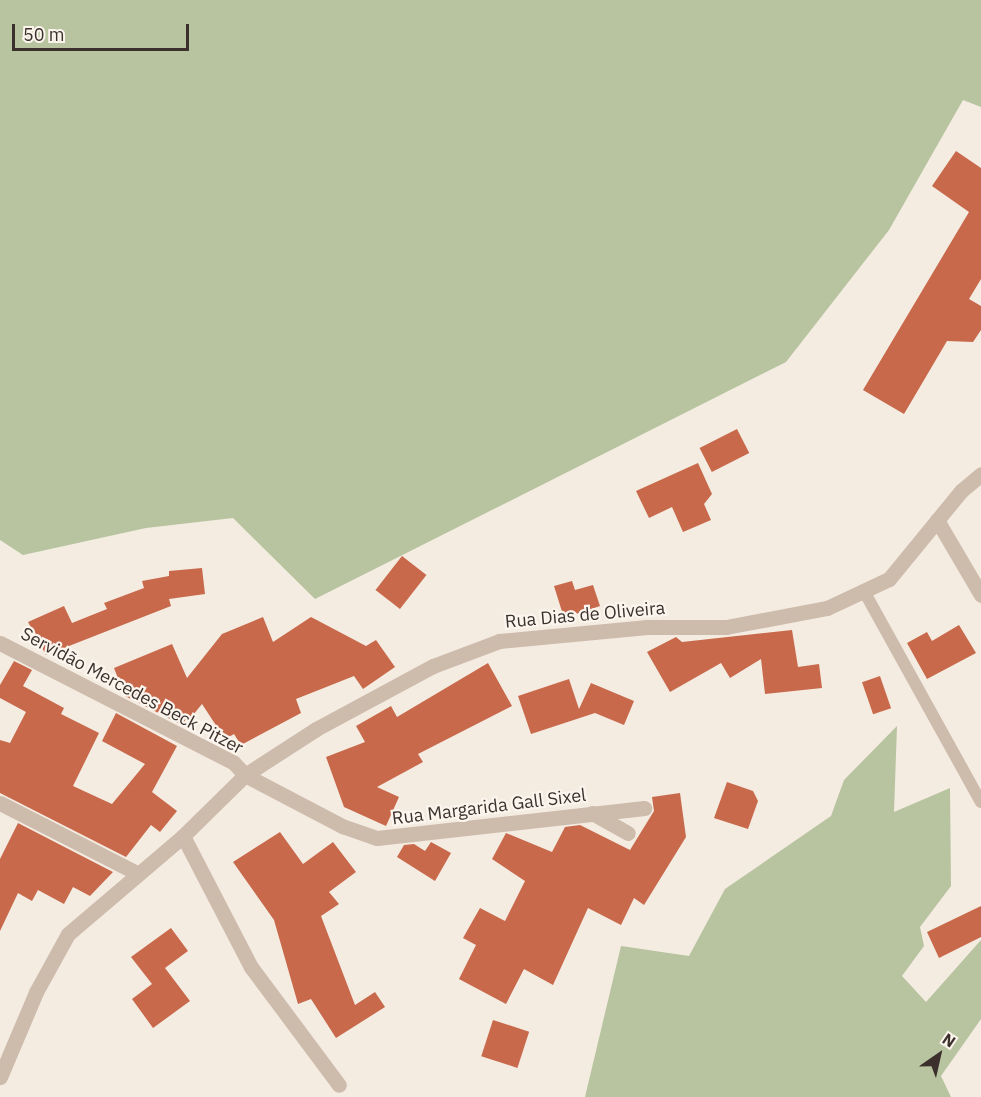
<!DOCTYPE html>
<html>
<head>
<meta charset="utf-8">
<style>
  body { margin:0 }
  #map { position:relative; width:981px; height:1097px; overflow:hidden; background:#f4ebe1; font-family:"IBM Plex Sans",sans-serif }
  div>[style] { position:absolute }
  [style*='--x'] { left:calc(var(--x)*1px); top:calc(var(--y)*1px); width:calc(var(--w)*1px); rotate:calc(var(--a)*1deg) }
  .green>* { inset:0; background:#b8c4a0 }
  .building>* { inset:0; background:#c8694b; transform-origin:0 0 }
  .service>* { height:12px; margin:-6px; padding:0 6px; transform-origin:6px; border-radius:6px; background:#cdbbac }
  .minor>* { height:15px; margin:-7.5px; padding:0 7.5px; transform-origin:7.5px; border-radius:7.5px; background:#cdbbac }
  span { translate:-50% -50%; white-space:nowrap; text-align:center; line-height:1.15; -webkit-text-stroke:4.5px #fbf5ee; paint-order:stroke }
  .street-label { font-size:18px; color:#3b302b }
  .north { position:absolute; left:909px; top:1025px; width:60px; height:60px; -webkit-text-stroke:4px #fbf5ee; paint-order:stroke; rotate:34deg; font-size:16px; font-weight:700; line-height:24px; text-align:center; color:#3b302b }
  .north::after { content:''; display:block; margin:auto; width:21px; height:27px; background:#3b302b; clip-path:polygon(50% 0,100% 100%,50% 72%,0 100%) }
  .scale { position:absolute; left:12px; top:24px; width:177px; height:27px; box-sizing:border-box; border:3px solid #3b302b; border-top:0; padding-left:8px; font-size:18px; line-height:21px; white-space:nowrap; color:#3b302b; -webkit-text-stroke:4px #fbf5ee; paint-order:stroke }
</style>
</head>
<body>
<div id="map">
  <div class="green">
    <div style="clip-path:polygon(0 0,981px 0,981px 107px,963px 100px,889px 230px,786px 362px,315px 599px,233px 518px,146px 528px,23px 555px,0 540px)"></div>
    <div style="clip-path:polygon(897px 726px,894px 812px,950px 788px,951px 886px,920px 927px,924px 946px,902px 976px,926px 1002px,981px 940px,981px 1019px,941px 1076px,951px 1097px,585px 1097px,621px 946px,689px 956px,725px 889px,831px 816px,844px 780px)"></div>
  </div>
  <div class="building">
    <div style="clip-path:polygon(956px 151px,981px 168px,981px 279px,969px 299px,981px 306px,981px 330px,973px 342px,947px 341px,904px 414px,863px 390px,969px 212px,932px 186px)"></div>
    <div style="left:737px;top:429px;width:27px;height:42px;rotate:63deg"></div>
    <div style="clip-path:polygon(698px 463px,712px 494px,704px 504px,711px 520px,683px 532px,672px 507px,649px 518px,636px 491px)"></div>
    <div style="left:402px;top:556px;width:31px;height:43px;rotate:38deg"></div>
    <div style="clip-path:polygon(202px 568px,205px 594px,169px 599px,171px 606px,46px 655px,28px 622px,64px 606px,72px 623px,107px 609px,104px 603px,144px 588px,142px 581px,169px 576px,169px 571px)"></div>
    <div style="clip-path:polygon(572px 581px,575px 590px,593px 585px,600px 606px,564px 618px,554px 586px)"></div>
    <div style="clip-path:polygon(263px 617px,273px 642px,311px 617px,366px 646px,376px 640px,395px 667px,363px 689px,354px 676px,296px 699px,301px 713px,241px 745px,234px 734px,225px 739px,202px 704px,184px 726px,125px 696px,114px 668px,172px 644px,187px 678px,222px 634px)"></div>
    <div style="clip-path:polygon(959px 625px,976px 653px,927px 679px,907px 643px,927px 632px,932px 641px)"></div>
    <div style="clip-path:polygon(792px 630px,798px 667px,819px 664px,822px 688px,765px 694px,761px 659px,730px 678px,721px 663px,670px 692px,647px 652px,676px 637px,682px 642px)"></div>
    <div style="clip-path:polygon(14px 661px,32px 670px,23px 686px,64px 708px,61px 714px,99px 733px,73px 786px,112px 804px,145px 764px,102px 741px,116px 713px,177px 746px,152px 792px,177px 811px,160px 832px,151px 825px,126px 857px,0 793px,0 740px,10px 743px,26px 712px,0 698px,0 685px)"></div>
    <div style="clip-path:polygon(488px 663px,512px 706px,418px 754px,423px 762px,377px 787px,399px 797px,386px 826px,344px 807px,326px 757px,365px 742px,356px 726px,391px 706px,397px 717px)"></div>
    <div style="left:880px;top:676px;width:34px;height:19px;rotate:71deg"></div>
    <div style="clip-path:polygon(569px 679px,579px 709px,591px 683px,634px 701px,624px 725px,595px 713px,531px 734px,518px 696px)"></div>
    <div style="clip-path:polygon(727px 782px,753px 791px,758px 801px,748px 829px,714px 818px)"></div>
    <div style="clip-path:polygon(680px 793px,686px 837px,644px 905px,634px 898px,621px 925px,588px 908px,553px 985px,524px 969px,506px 1004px,459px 979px,476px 945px,463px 938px,480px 908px,505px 921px,525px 881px,492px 859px,506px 833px,552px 852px,565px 827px,580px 825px,630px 850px,654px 811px,652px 797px)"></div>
    <div style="clip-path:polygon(18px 823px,113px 872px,90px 896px,73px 887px,64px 904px,38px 890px,32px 901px,18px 893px,0 931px,0 859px)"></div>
    <div style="clip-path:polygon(280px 832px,303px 864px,333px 842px,356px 872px,329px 892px,339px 904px,321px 916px,355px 1005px,375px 992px,385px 1007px,336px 1038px,311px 999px,298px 1004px,274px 920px,233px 862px)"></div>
    <div style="clip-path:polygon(431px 842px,451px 853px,435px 881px,397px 857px,404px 845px,414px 844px,425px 851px)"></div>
    <div style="clip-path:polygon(981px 906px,981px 937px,939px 958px,927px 932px)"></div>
    <div style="clip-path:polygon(171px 928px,188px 951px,165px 968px,190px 1001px,153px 1028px,132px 999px,152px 984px,131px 957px)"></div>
    <div style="left:493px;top:1020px;width:38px;height:38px;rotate:18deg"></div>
  </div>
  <div class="service">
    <div style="--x:865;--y:593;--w:239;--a:61"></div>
  </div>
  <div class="minor">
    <div style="--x:937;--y:520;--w:87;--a:59.6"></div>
    <div style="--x:0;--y:643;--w:262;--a:27.1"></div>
    <div style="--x:233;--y:762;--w:18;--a:47"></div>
    <div style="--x:245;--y:775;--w:110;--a:27.7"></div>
    <div style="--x:342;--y:826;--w:37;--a:19"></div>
    <div style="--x:377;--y:838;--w:269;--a:-6.4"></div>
    <div style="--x:0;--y:803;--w:154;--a:27.1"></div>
    <div style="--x:592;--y:813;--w:41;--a:29.1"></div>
    <div style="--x:183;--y:836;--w:148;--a:62.6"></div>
    <div style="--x:251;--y:967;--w:147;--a:53.3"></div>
    <div style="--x:0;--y:1077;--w:92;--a:-67"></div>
    <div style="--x:36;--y:992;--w:66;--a:-61.1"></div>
    <div style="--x:68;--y:934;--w:151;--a:-40.4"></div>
    <div style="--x:183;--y:836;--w:87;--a:-44.5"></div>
    <div style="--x:245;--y:775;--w:85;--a:-32.9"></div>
    <div style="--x:316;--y:729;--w:133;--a:-28.3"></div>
    <div style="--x:433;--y:666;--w:71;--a:-20.7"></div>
    <div style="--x:499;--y:641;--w:149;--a:-5.4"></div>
    <div style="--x:647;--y:627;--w:79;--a:0"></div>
    <div style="--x:726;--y:627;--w:103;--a:-10.7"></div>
    <div style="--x:827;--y:608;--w:68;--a:-25.1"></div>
    <div style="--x:889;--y:579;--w:114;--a:-50.7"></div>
    <div style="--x:961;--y:491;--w:26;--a:-40"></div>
  </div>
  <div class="street-label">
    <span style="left:585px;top:615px;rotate:-5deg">Rua Dias de Oliveira</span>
    <span style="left:132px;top:691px;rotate:28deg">Servidão Mercedes Beck Pitzer</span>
    <span style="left:489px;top:807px;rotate:-7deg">Rua Margarida Gall Sixel</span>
  </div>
  <div class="north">N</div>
  <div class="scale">50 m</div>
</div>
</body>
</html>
